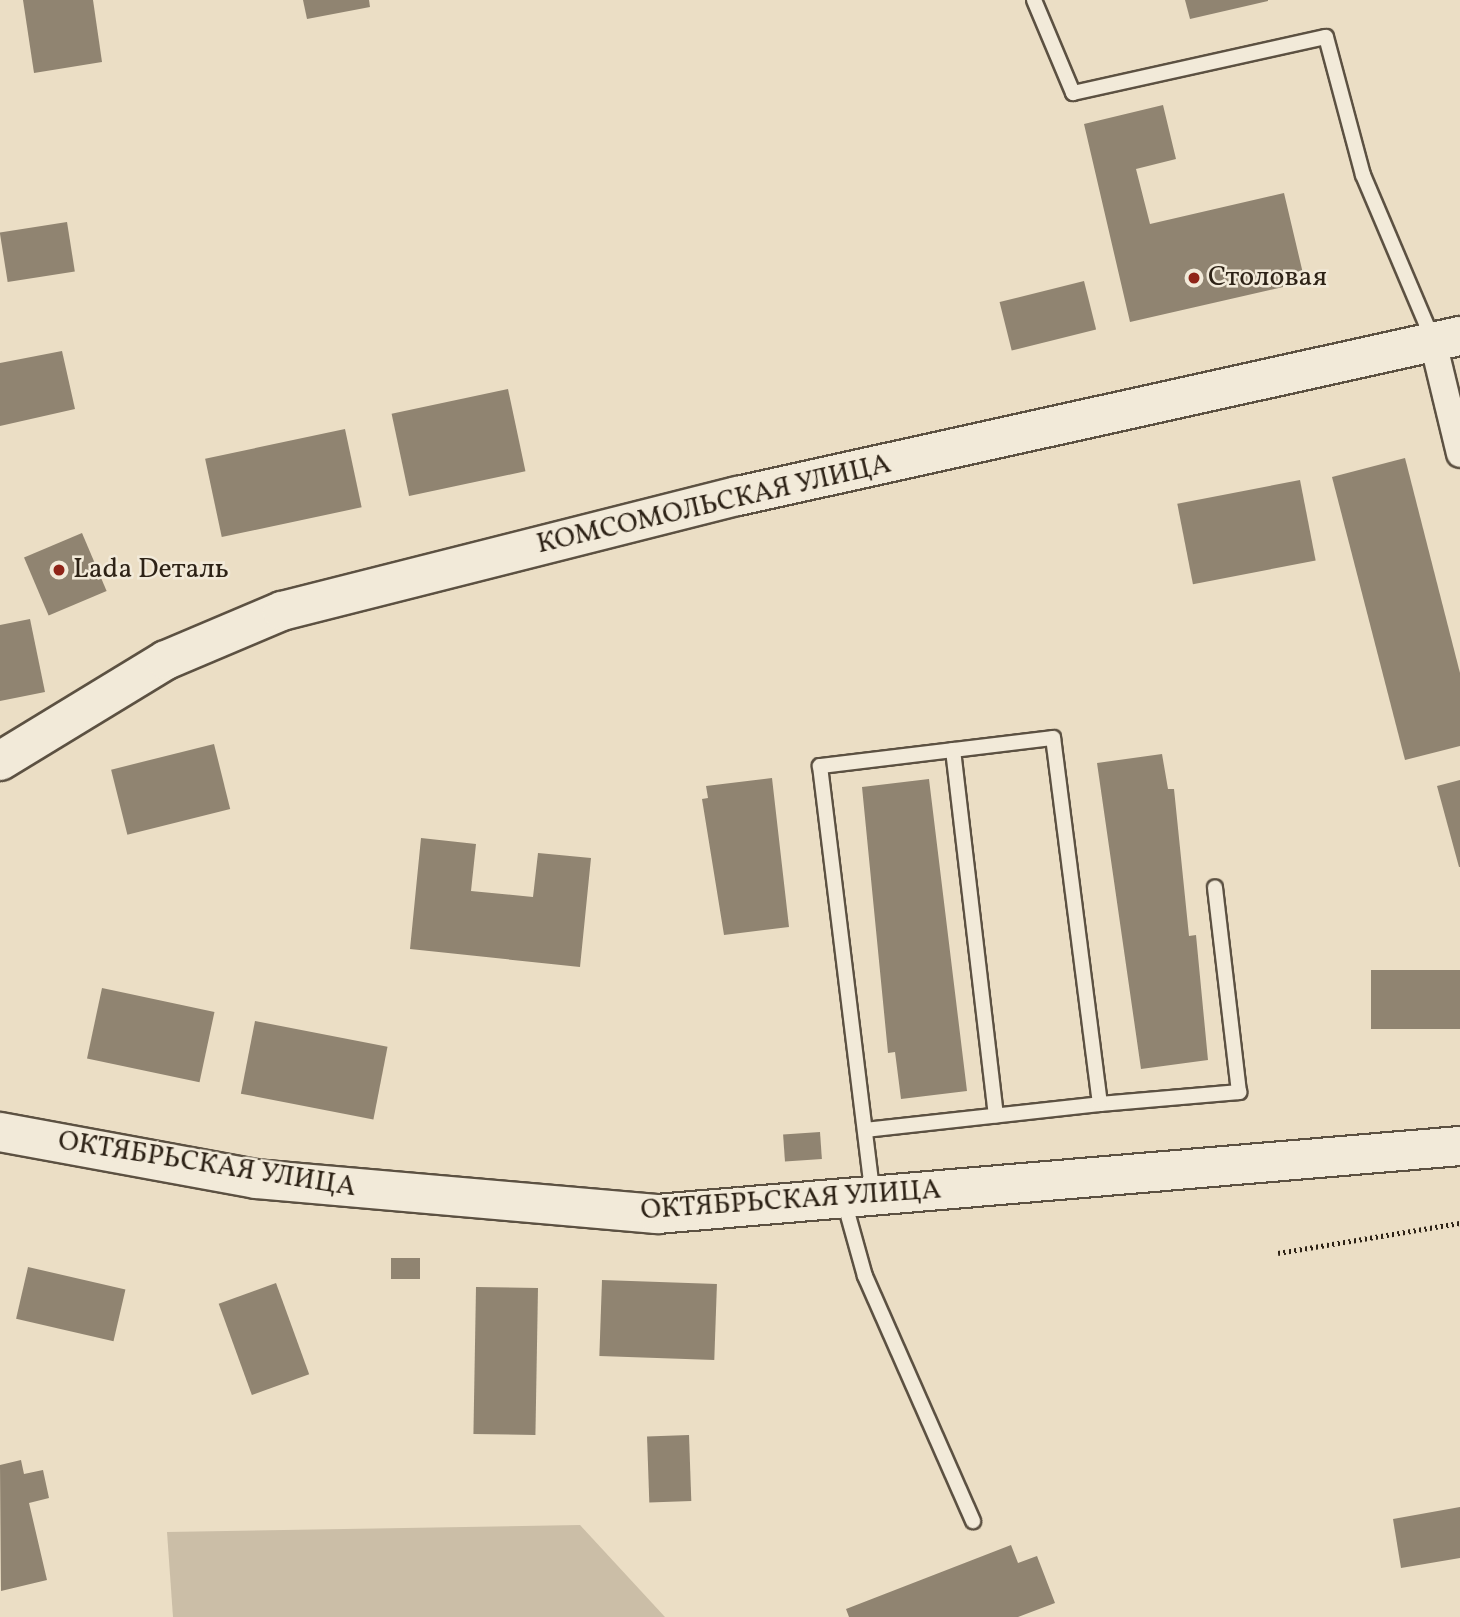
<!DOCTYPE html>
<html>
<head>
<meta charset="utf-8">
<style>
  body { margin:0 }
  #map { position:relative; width:1460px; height:1617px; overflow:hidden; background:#ebdec5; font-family:Vollkorn,serif }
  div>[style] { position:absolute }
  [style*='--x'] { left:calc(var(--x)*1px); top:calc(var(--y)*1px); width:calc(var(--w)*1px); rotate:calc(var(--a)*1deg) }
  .green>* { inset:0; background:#cbbea7 }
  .building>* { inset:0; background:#908471; transform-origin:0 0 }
  .path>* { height:4.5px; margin-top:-2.25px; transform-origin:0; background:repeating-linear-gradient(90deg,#2d2216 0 2px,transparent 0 5.5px) }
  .roads { filter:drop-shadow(2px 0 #5c5142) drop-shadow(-2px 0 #5c5142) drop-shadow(0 2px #5c5142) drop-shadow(0 -2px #5c5142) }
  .service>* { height:14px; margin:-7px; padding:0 7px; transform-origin:7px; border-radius:7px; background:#f2ead9 }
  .minor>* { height:26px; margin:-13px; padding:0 13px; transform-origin:13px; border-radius:13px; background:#f2ead9 }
  .secondary>* { height:38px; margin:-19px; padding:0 19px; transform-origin:19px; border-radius:19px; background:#f2ead9 }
  .dots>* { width:19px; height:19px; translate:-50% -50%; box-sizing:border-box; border:4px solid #f2ead9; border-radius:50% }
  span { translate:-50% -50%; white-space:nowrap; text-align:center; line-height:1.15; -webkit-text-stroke:5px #f2ead9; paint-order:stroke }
  .poi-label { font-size:28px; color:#2d2216 }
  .left { translate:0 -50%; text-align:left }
  .street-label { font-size:28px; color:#2d2216 }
</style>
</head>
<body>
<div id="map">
  <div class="green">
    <div style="clip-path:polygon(580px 1525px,665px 1617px,173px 1617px,167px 1532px)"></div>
  </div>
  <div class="building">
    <div style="clip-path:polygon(23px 0,93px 0,102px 62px,34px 73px)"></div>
    <div style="clip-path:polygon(303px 0,369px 0,370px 7px,307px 19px)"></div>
    <div style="clip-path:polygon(1185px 0,1268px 0,1268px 1px,1190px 19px)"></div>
    <div style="clip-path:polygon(1163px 105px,1176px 159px,1136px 169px,1150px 224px,1284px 193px,1305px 282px,1130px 322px,1084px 124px)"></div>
    <div style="left:67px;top:222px;width:50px;height:68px;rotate:81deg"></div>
    <div style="left:1084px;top:281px;width:50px;height:87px;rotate:76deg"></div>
    <div style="clip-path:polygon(62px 351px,75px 409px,0 426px,0 363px)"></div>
    <div style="left:508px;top:389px;width:84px;height:119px;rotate:78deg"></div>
    <div style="left:345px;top:429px;width:80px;height:143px;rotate:78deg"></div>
    <div style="clip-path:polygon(1405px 458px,1460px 673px,1460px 746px,1405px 760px,1332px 477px)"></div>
    <div style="left:1300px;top:480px;width:82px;height:125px;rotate:79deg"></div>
    <div style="left:82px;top:533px;width:63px;height:63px;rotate:67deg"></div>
    <div style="clip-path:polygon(30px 619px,45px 692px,0 701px,0 625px)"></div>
    <div style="left:214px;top:744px;width:67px;height:106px;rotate:76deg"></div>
    <div style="clip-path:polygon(1162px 754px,1168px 789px,1174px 789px,1189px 936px,1196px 935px,1208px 1060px,1141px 1069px,1097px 763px)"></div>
    <div style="clip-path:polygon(772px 778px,789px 927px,724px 935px,702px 799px,708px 798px,706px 786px)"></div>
    <div style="clip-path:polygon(929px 779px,967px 1091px,901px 1099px,895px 1052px,888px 1053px,862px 787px)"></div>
    <div style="clip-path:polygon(1460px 780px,1460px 867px,1459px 867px,1437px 786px)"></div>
    <div style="clip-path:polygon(421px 838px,476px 844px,471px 891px,533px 897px,538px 853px,591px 858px,580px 967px,410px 949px)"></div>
    <div style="left:1460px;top:970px;width:59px;height:89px;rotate:90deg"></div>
    <div style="left:102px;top:988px;width:115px;height:72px;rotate:12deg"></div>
    <div style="left:255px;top:1021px;width:135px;height:74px;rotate:11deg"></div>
    <div style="left:820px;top:1132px;width:27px;height:37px;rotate:86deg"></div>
    <div style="left:391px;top:1258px;width:29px;height:21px"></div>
    <div style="left:28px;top:1267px;width:100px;height:53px;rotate:13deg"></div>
    <div style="left:602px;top:1280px;width:115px;height:76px;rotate:2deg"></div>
    <div style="left:276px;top:1283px;width:97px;height:61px;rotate:70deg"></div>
    <div style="left:476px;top:1287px;width:62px;height:147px;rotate:1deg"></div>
    <div style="left:689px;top:1435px;width:66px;height:42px;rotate:88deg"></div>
    <div style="clip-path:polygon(21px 1460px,24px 1474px,43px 1470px,49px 1498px,29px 1503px,47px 1580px,1px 1591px,0 1465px)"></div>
    <div style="clip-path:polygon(1460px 1507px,1460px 1558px,1401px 1568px,1393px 1519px)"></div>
    <div style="clip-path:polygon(1011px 1545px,1018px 1563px,1037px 1556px,1055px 1603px,1018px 1617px,849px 1617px,846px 1609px)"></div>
  </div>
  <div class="path">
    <div style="--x:1278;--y:1253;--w:184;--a:-9.4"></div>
  </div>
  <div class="roads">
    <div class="service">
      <div style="--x:1034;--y:0;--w:101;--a:67.2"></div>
      <div style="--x:1073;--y:93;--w:259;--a:-12.5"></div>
      <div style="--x:1326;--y:37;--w:143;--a:75"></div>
      <div style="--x:1363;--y:175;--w:179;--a:67"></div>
      <div style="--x:953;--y:750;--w:368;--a:83.3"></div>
      <div style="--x:1100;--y:1104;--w:140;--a:-4.9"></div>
      <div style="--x:1239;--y:1092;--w:206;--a:-96.7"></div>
      <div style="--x:865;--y:1130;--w:236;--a:-6.3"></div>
      <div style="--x:1100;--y:1104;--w:369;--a:-97.3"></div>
      <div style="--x:1053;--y:738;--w:235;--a:173.1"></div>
      <div style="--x:820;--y:766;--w:432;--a:83"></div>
      <div style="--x:844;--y:1201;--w:78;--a:74.4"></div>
      <div style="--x:865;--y:1276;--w:268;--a:66.2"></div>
    </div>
    <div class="minor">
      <div style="--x:1433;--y:342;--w:115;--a:76.4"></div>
    </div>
    <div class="secondary">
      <div style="--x:0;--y:761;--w:194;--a:-31.3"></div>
      <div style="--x:166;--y:660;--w:126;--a:-22.9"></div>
      <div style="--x:282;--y:611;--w:470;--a:-14.2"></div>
      <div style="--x:738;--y:496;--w:740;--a:-12.5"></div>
      <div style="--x:0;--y:1132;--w:260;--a:10.4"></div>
      <div style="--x:256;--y:1179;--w:403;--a:5"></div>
      <div style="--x:657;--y:1214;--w:806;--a:-4.84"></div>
    </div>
  </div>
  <div class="dots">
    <div style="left:1194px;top:278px;background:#8f2418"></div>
    <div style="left:59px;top:570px;background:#8f2418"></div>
  </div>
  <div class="poi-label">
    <span class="left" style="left:1208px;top:278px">Столовая</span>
    <span class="left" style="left:73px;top:570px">Lada Dеталь</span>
  </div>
  <div class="street-label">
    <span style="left:714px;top:505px;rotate:-13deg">КОМСОМОЛЬСКАЯ УЛИЦА</span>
    <span style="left:207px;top:1165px;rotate:9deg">ОКТЯБРЬСКАЯ УЛИЦА</span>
    <span style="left:791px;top:1201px;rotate:-4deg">ОКТЯБРЬСКАЯ УЛИЦА</span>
  </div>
</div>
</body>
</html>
